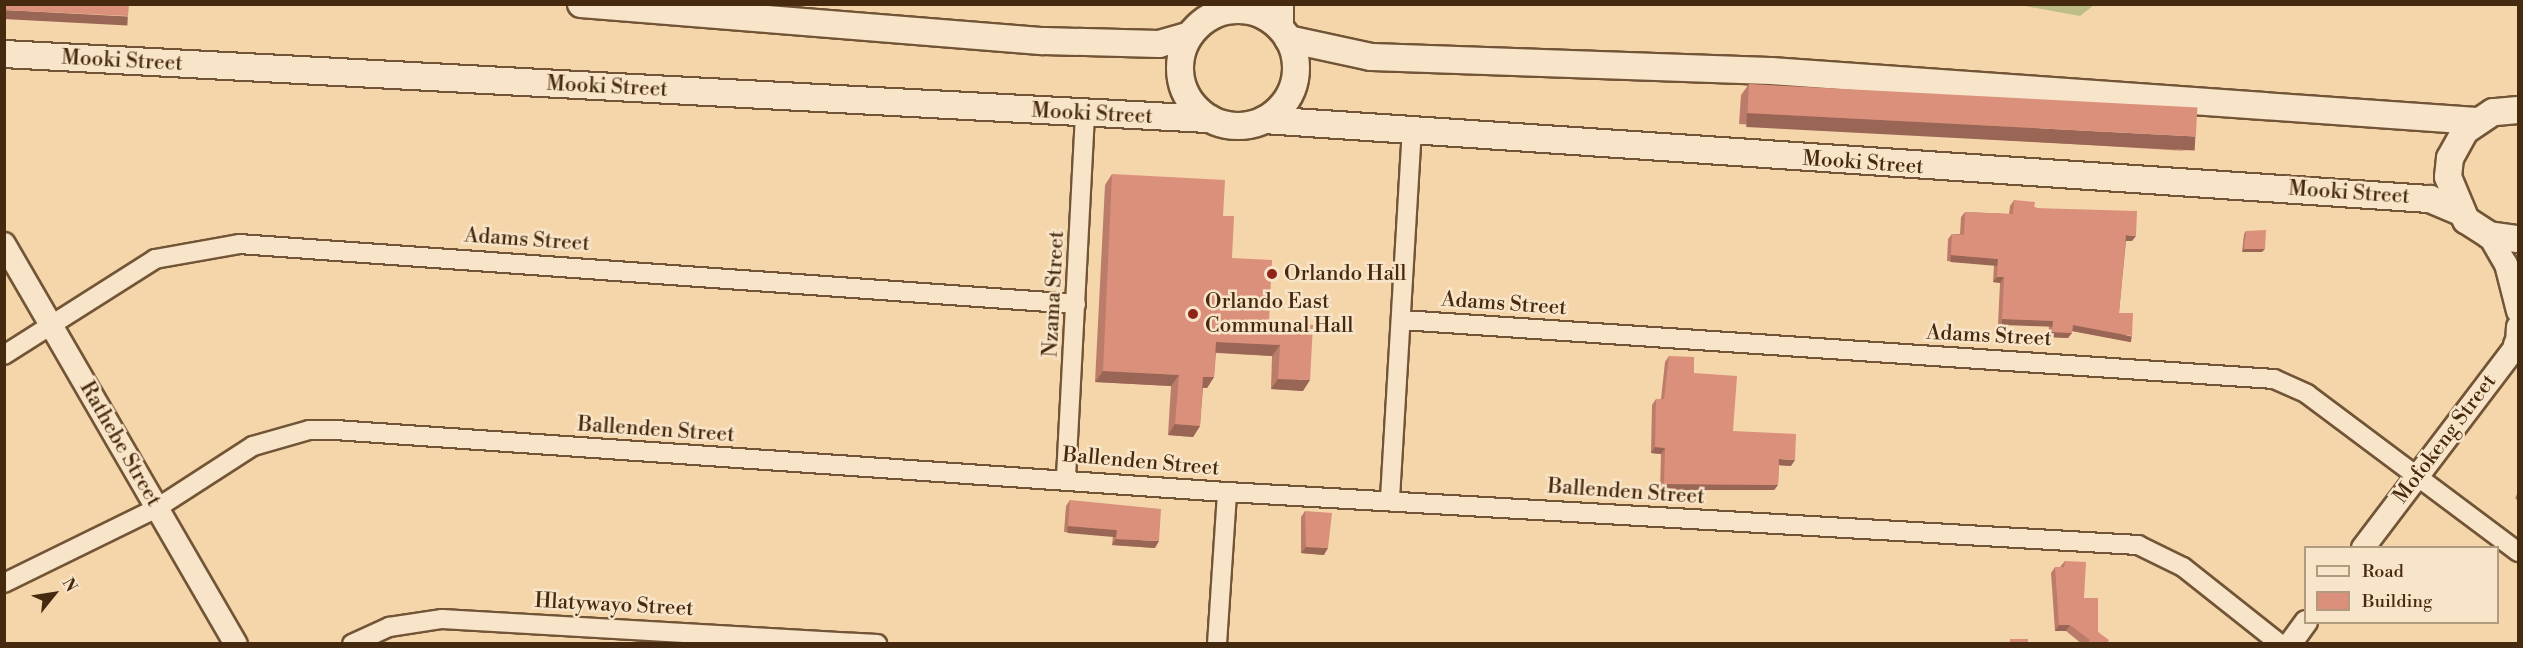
<!DOCTYPE html>
<html>
<head>
<meta charset="utf-8">
<style>
  body { margin:0 }
  #map { position:relative; width:2523px; height:648px; overflow:hidden; background:#f5d6ab; font-family:"Libre Bodoni",serif }
  div>[style] { position:absolute }
  [style*='--x'] { left:calc(var(--x)*1px); top:calc(var(--y)*1px); width:calc(var(--w)*1px); rotate:calc(var(--a)*1deg) }
  .green>* { inset:0; background:#bdbd88 }
  .roads { filter:drop-shadow(2px 0 #725536) drop-shadow(-2px 0 #725536) drop-shadow(0 2px #725536) drop-shadow(0 -2px #725536) }
  .minor>* { height:18px; margin:-9px; padding:0 9px; transform-origin:9px; border-radius:9px; background:#f8e4c8 }
  .tertiary>* { height:22px; margin:-11px; padding:0 11px; transform-origin:11px; border-radius:11px; background:#f8e4c8 }
  .secondary>* { height:26px; margin:-13px; padding:0 13px; transform-origin:13px; border-radius:13px; background:#f8e4c8 }
  .secondary>.ring { margin:-13px; padding:0; box-sizing:content-box; background:none; border:26px solid #f8e4c8; border-radius:50% }
  .wall>* { inset:0; background:#bb7c69 }
  .shaded-wall>* { inset:0; background:#996555; transform-origin:0 0 }
  .building>* { inset:0; background:#da907a; transform-origin:0 0 }
  .dots>* { width:16px; height:16px; translate:-50% -50%; box-sizing:border-box; border:3px solid #f8e4c8; border-radius:50% }
  span { translate:-50% -50%; white-space:nowrap; text-align:center; line-height:1.15; -webkit-text-stroke:5px #f8e4c8; paint-order:stroke }
  .street-label { font-size:21px; color:#462a0f }
  .poi-label { font-size:21px; color:#462a0f }
  .left { translate:0 -50%; text-align:left }
  .frame { position:absolute; inset:0; border:6px solid #462a0f; pointer-events:none }
  .legend { position:absolute; left:2304px; top:546px; width:195px; height:78px; box-sizing:border-box; background:#f8e4c8; border:2px solid #b19a7e; margin:0; padding:8px 10px; list-style:none; font-size:18px; color:#462a0f }
  .legend li { display:flex; align-items:center; gap:12px; height:30px }
  .legend b { width:30px; border:2px solid #b19a7e }
  .north { position:absolute; left:24px; top:564px; width:60px; height:60px; -webkit-text-stroke:4px #f8e4c8; paint-order:stroke; rotate:60deg; font-size:16px; font-weight:700; line-height:24px; text-align:center; color:#462a0f }
  .north::after { content:''; display:block; margin:auto; width:21px; height:27px; background:#462a0f; clip-path:polygon(50% 0,100% 100%,50% 72%,0 100%) }
</style>
</head>
<body>
<div id="map">
  <div class="green">
    <div style="clip-path:polygon(2019px 5px,2094px 5px,2080px 16px)"></div>
  </div>
  <div class="roads">
    <div class="minor">
      <div style="--x:1402;--y:320;--w:874;--a:3.87"></div>
      <div style="--x:2274;--y:379;--w:36;--a:24"></div>
      <div style="--x:2307;--y:394;--w:264;--a:36.8"></div>
      <div style="--x:4;--y:355;--w:179;--a:-32.4"></div>
      <div style="--x:155;--y:259;--w:85;--a:-10.1"></div>
      <div style="--x:239;--y:244;--w:839;--a:4.1"></div>
      <div style="--x:1066;--y:477;--w:363;--a:-87"></div>
      <div style="--x:1390;--y:498;--w:368;--a:-86.6"></div>
      <div style="--x:4;--y:583;--w:170;--a:-26.1"></div>
      <div style="--x:157;--y:508;--w:114;--a:-32.9"></div>
      <div style="--x:253;--y:446;--w:58;--a:-15.9"></div>
      <div style="--x:309;--y:430;--w:26;--a:0"></div>
      <div style="--x:335;--y:430;--w:894;--a:3.98"></div>
      <div style="--x:1227;--y:492;--w:913;--a:3.33"></div>
      <div style="--x:2138;--y:545;--w:50;--a:26.1"></div>
      <div style="--x:2183;--y:567;--w:124;--a:38.4"></div>
      <div style="--x:352;--y:644;--w:41;--a:-24.7"></div>
      <div style="--x:389;--y:627;--w:54;--a:-8.6"></div>
      <div style="--x:442;--y:619;--w:436;--a:3.3"></div>
      <div style="--x:1217;--y:644;--w:152;--a:-86.2"></div>
    </div>
    <div class="tertiary">
      <div style="--x:1282;--y:4;--w:27;--a:90"></div>
      <div style="--x:1221;--y:12;--w:11;--a:-49"></div>
      <div style="--x:2489;--y:235;--w:34;--a:60"></div>
      <div style="--x:2506;--y:264;--w:49;--a:75.7"></div>
      <div style="--x:4;--y:244;--w:462;--a:59.9"></div>
      <div style="--x:2363;--y:548;--w:255;--a:-52.8"></div>
      <div style="--x:2517;--y:345;--w:18;--a:-87"></div>
      <div style="--x:2290;--y:644;--w:27;--a:-54"></div>
    </div>
    <div class="secondary">
      <div style="--x:581;--y:4;--w:464;--a:4.6"></div>
      <div style="--x:1044;--y:41;--w:115;--a:1.5"></div>
      <div style="--x:1159;--y:44;--w:32;--a:-16"></div>
      <div class="ring" style="left:1180px;top:10px;width:90px;height:90px"></div>
      <div style="--x:1288;--y:39;--w:85;--a:12.2"></div>
      <div style="--x:1371;--y:57;--w:400;--a:2"></div>
      <div style="--x:1771;--y:71;--w:707;--a:4.06"></div>
      <div style="--x:4;--y:54;--w:1208;--a:3.09"></div>
      <div style="--x:2518;--y:110;--w:25;--a:175"></div>
      <div style="--x:2493;--y:112;--w:34;--a:146"></div>
      <div style="--x:2465;--y:131;--w:31;--a:119"></div>
      <div style="--x:2450;--y:158;--w:19;--a:96"></div>
      <div style="--x:2448;--y:177;--w:47;--a:67.3"></div>
      <div style="--x:2466;--y:220;--w:27;--a:33"></div>
      <div style="--x:2489;--y:235;--w:29;--a:8"></div>
      <div style="--x:1264;--y:120;--w:1169;--a:3.88"></div>
      <div style="--x:2430;--y:199;--w:33;--a:23"></div>
      <div style="--x:2517;--y:345;--w:2;--a:-63"></div>
    </div>
  </div>
  <div class="wall">
    <div style="clip-path:polygon(1749px 84px,2187px 151px,1739px 124px,1741px 95px)"></div>
    <div style="clip-path:polygon(1112px 174px,1223px 216px,1232px 258px,1269px 323px,1303px 391px,1271px 389px,1272px 356px,1216px 353px,1214px 377px,1207px 388px,1203px 388px,1200px 426px,1193px 437px,1168px 435px,1171px 386px,1095px 382px,1105px 185px)"></div>
    <div style="clip-path:polygon(2014px 200px,2132px 241px,2126px 241px,2119px 313px,2128px 341px,2072px 331px,2068px 338px,2048px 337px,2049px 326px,1998px 324px,2000px 283px,1993px 282px,1994px 265px,1947px 261px,1948px 239px,1952px 234px,1960px 234px,1961px 217px,1965px 212px,2009px 214px,2010px 206px)"></div>
    <div style="clip-path:polygon(2246px 231px,2262px 252px,2242px 252px,2244px 234px)"></div>
    <div style="clip-path:polygon(1669px 356px,1694px 373px,1733px 431px,1791px 466px,1779px 465px,1778px 485px,1774px 490px,1660px 490px,1661px 454px,1651px 453px,1652px 405px,1656px 399px,1661px 399px,1665px 362px)"></div>
    <div style="clip-path:polygon(2518px 492px,2518px 501px,2515px 498px)"></div>
    <div style="clip-path:polygon(1070px 500px,1155px 548px,1112px 545px,1113px 536px,1064px 532px,1066px 506px)"></div>
    <div style="clip-path:polygon(1305px 511px,1324px 555px,1301px 553px,1301px 517px)"></div>
    <div style="clip-path:polygon(2065px 561px,2084px 598px,2098px 632px,2107px 644px,2082px 644px,2066px 631px,2055px 631px,2051px 573px,2055px 567px,2060px 567px)"></div>
  </div>
  <div class="shaded-wall">
    <div style="left:4px;top:10px;width:124px;height:9px;rotate:3deg"></div>
    <div style="left:1747px;top:113px;width:449px;height:14px;rotate:3deg"></div>
    <div style="clip-path:polygon(2126px 235px,2136px 236px,2132px 241px,2122px 241px)"></div>
    <div style="clip-path:polygon(2244px 249px,2265px 249px,2262px 252px,2242px 252px)"></div>
    <div style="left:1951px;top:255px;width:47px;height:7px;rotate:5deg"></div>
    <div style="clip-path:polygon(1997px 277px,2004px 277px,2000px 283px,1993px 282px)"></div>
    <div style="left:2002px;top:319px;width:51px;height:6px;rotate:2deg"></div>
    <div style="left:2073px;top:325px;width:60px;height:6px;rotate:11deg"></div>
    <div style="clip-path:polygon(2052px 332px,2072px 333px,2068px 338px,2048px 337px)"></div>
    <div style="clip-path:polygon(1216px 342px,1280px 345px,1272px 356px,1209px 352px)"></div>
    <div style="clip-path:polygon(1103px 371px,1179px 375px,1171px 386px,1095px 382px)"></div>
    <div style="clip-path:polygon(1203px 377px,1214px 377px,1207px 388px,1196px 387px)"></div>
    <div style="clip-path:polygon(1278px 379px,1310px 380px,1303px 391px,1271px 389px)"></div>
    <div style="clip-path:polygon(1175px 424px,1200px 426px,1193px 437px,1168px 435px)"></div>
    <div style="clip-path:polygon(1655px 447px,1665px 448px,1661px 454px,1651px 453px)"></div>
    <div style="clip-path:polygon(1779px 459px,1795px 460px,1791px 466px,1775px 465px)"></div>
    <div style="clip-path:polygon(1664px 484px,1778px 485px,1774px 490px,1660px 490px)"></div>
    <div style="left:1068px;top:526px;width:49px;height:7px;rotate:5deg"></div>
    <div style="clip-path:polygon(1116px 539px,1159px 541px,1155px 548px,1112px 545px)"></div>
    <div style="clip-path:polygon(1306px 547px,1328px 548px,1324px 555px,1301px 553px)"></div>
    <div style="clip-path:polygon(2059px 625px,2070px 625px,2066px 631px,2055px 631px)"></div>
  </div>
  <div class="building">
    <div style="clip-path:polygon(4px 4px,129px 4px,128px 16px,4px 10px)"></div>
    <div style="left:1749px;top:84px;width:449px;height:29px;rotate:3deg"></div>
    <div style="clip-path:polygon(1112px 174px,1225px 180px,1223px 216px,1234px 216px,1232px 258px,1272px 260px,1269px 323px,1313px 325px,1310px 380px,1278px 379px,1280px 345px,1216px 342px,1214px 377px,1203px 377px,1200px 426px,1175px 424px,1179px 375px,1103px 371px)"></div>
    <div style="clip-path:polygon(2014px 200px,2035px 202px,2034px 208px,2137px 211px,2136px 236px,2126px 235px,2119px 313px,2133px 313px,2132px 336px,2073px 325px,2072px 333px,2052px 332px,2053px 321px,2002px 319px,2004px 277px,1997px 277px,1998px 259px,1951px 255px,1952px 234px,1964px 235px,1965px 212px,2013px 214px)"></div>
    <div style="clip-path:polygon(2266px 230px,2265px 249px,2244px 249px,2246px 231px)"></div>
    <div style="clip-path:polygon(1669px 356px,1694px 357px,1694px 373px,1737px 376px,1733px 431px,1796px 434px,1795px 460px,1779px 459px,1778px 485px,1664px 484px,1665px 448px,1655px 447px,1656px 399px,1664px 399px)"></div>
    <div style="clip-path:polygon(1070px 500px,1161px 509px,1159px 541px,1116px 539px,1117px 530px,1068px 526px)"></div>
    <div style="clip-path:polygon(1305px 511px,1332px 513px,1328px 548px,1306px 547px)"></div>
    <div style="clip-path:polygon(2065px 561px,2086px 562px,2084px 598px,2098px 598px,2098px 632px,2109px 640px,2107px 644px,2087px 644px,2090px 640px,2070px 625px,2059px 625px,2055px 567px,2064px 567px)"></div>
    <div style="left:2010px;top:639px;width:18px;height:5px"></div>
  </div>
  <div class="dots">
    <div style="left:1272px;top:274px;background:#8f2418"></div>
    <div style="left:1193px;top:314px;background:#8f2418"></div>
  </div>
  <div class="street-label">
    <span style="left:122px;top:61px;rotate:3deg">Mooki Street</span>
    <span style="left:607px;top:87px;rotate:3deg">Mooki Street</span>
    <span style="left:1092px;top:114px;rotate:3deg">Mooki Street</span>
    <span style="left:1863px;top:163px;rotate:4deg">Mooki Street</span>
    <span style="left:2349px;top:193px;rotate:4deg">Mooki Street</span>
    <span style="left:527px;top:240px;rotate:4deg">Adams Street</span>
    <span style="left:1054px;top:294px;rotate:-87deg">Nzama Street</span>
    <span style="left:1504px;top:304px;rotate:4deg">Adams Street</span>
    <span style="left:1989px;top:336px;rotate:3deg">Adams Street</span>
    <span style="left:656px;top:430px;rotate:4deg">Ballenden Street</span>
    <span style="left:2445px;top:439px;rotate:-53deg">Mofokeng Street</span>
    <span style="left:120px;top:444px;rotate:60deg">Rathebe Street</span>
    <span style="left:1141px;top:462px;rotate:5deg">Ballenden Street</span>
    <span style="left:1626px;top:492px;rotate:4deg">Ballenden Street</span>
    <span style="left:614px;top:605px;rotate:3deg">Hlatywayo Street</span>
  </div>
  <div class="poi-label">
    <span class="left" style="left:1284px;top:274px">Orlando Hall</span>
    <span class="left" style="left:1205px;top:314px">Orlando East<br>Communal Hall</span>
  </div>
  <div class="frame"></div>
  <ul class="legend">
  <li><b style="height:8px;background:#f8e4c8"></b>Road</li>
  <li><b style="height:16px;background:#da907a"></b>Building</li>
  </ul>
  <div class="north">N</div>
</div>
</body>
</html>
